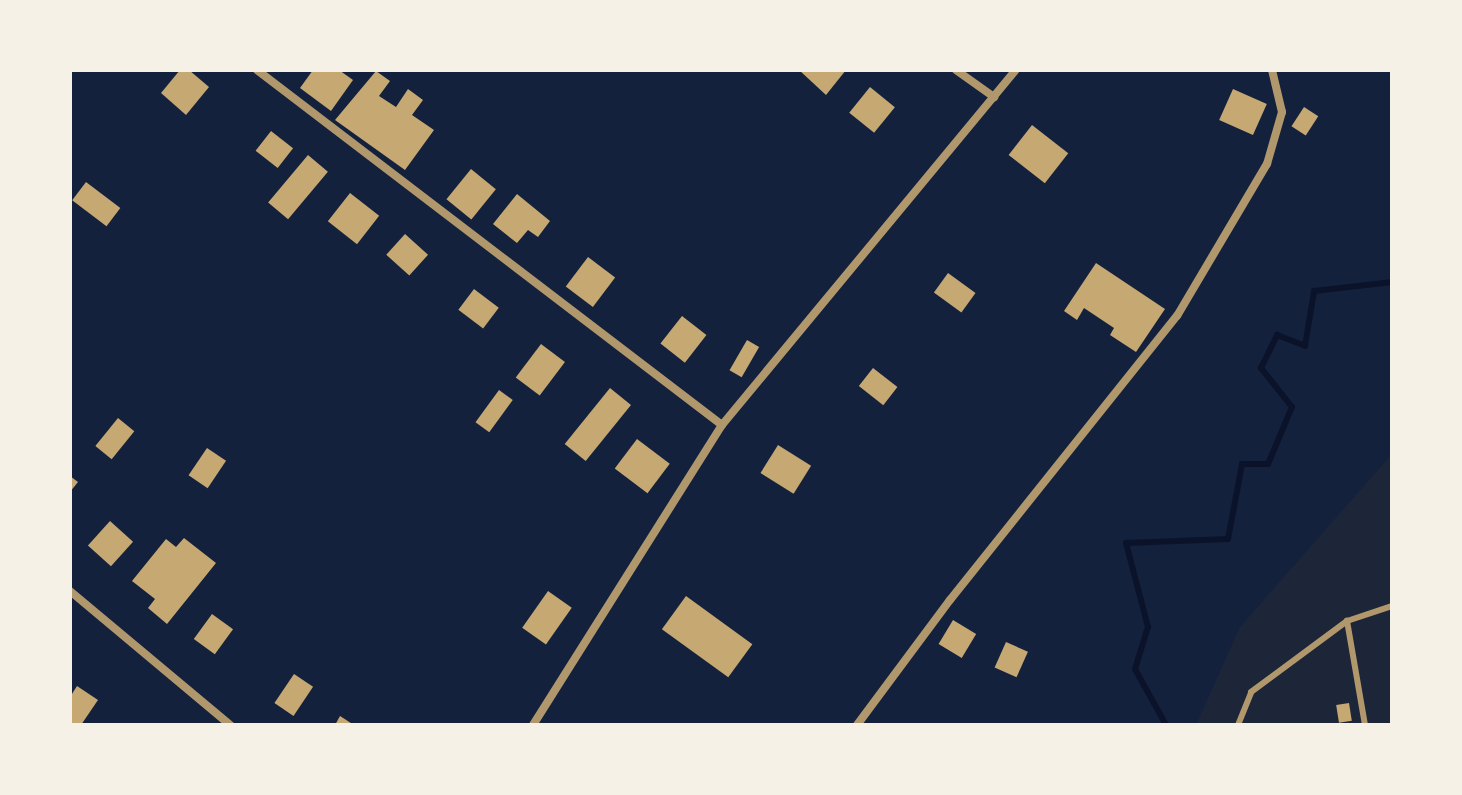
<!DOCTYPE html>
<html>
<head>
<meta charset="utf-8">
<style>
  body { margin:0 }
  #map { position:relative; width:1462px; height:795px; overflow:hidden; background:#14213d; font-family:Arial,sans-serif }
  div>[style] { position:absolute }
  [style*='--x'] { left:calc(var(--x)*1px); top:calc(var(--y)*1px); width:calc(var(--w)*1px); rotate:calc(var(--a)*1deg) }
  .green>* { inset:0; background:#1d2539 }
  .stream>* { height:6px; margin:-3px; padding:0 3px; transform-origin:3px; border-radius:3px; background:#0b132b }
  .building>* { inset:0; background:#c6a872; transform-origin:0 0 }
  .service>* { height:6px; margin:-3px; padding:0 3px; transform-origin:3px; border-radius:3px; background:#b1986c }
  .minor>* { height:8px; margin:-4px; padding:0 4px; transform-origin:4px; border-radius:4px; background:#b1986c }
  span { translate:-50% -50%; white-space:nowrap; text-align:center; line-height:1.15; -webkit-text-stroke:7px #f6f1e7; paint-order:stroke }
  .frame { position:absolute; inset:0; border:72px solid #f6f1e7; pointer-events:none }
</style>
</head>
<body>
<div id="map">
  <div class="green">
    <div style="clip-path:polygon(1392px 454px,1392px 725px,1196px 725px,1240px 627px)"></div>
  </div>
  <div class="stream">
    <div style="--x:1166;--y:725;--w:64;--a:-119"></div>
    <div style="--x:1135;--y:669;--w:44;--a:-72.8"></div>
    <div style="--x:1148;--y:627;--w:87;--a:-104.7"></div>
    <div style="--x:1126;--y:543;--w:102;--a:-2.2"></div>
    <div style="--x:1228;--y:539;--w:76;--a:-79.4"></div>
    <div style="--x:1242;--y:464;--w:26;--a:0"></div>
    <div style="--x:1268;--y:464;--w:62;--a:-67.2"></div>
    <div style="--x:1292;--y:407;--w:50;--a:-128.5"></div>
    <div style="--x:1261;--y:368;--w:37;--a:-64"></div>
    <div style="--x:1277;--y:335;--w:30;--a:21"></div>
    <div style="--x:1305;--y:346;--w:56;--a:-80.7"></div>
    <div style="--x:1314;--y:291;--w:79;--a:-6.6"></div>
  </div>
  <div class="building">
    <div style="clip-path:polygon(180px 70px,189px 70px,209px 87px,186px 115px,161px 93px)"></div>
    <div style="clip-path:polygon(313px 70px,339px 70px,353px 80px,331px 111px,300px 88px)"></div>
    <div style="clip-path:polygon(799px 70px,846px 70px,826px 95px)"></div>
    <div style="clip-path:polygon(376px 71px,390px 81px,379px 96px,396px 107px,408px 89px,423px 100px,412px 115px,434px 130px,405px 170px,335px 120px)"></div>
    <div style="left:870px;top:87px;width:32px;height:33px;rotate:39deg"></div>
    <div style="left:1233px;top:89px;width:37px;height:34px;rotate:24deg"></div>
    <div style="left:1304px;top:107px;width:17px;height:23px;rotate:33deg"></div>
    <div style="left:1032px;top:125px;width:46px;height:38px;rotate:38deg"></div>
    <div style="left:271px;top:131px;width:28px;height:25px;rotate:38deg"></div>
    <div style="left:308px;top:155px;width:26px;height:62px;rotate:40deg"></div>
    <div style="left:471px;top:169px;width:32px;height:39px;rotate:39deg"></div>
    <div style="left:86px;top:182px;width:43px;height:23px;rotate:37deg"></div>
    <div style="left:350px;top:193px;width:37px;height:36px;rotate:38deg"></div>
    <div style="clip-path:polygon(517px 194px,550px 221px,538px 237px,528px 230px,517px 243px,493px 224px)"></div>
    <div style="left:405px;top:234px;width:31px;height:28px;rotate:42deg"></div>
    <div style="left:588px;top:257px;width:34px;height:37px;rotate:37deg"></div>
    <div style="clip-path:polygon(1096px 263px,1165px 309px,1136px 352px,1110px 335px,1114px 328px,1084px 308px,1077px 320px,1064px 311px)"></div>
    <div style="left:948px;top:273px;width:34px;height:24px;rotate:36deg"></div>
    <div style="left:474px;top:289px;width:31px;height:26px;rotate:37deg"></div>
    <div style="left:682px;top:316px;width:31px;height:35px;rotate:38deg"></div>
    <div style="left:747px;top:340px;width:14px;height:35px;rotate:30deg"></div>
    <div style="left:541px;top:344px;width:30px;height:42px;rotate:37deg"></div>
    <div style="left:873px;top:368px;width:31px;height:23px;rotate:38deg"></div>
    <div style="left:610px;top:388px;width:27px;height:72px;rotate:39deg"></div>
    <div style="left:499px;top:390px;width:17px;height:40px;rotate:36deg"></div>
    <div style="left:118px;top:418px;width:21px;height:36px;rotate:39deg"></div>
    <div style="left:637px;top:439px;width:41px;height:37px;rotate:37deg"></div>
    <div style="left:778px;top:445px;width:39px;height:33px;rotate:32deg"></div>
    <div style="left:207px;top:448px;width:23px;height:33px;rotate:34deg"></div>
    <div style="clip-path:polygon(70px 476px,78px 482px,70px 492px)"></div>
    <div style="left:110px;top:521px;width:31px;height:33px;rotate:42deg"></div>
    <div style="clip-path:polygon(184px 538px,216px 563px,167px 624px,148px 608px,155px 599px,132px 581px,166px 539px,176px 547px)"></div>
    <div style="left:548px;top:591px;width:29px;height:45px;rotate:35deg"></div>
    <div style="left:686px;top:596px;width:82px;height:41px;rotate:36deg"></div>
    <div style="left:212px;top:614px;width:26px;height:31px;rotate:36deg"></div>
    <div style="left:953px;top:620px;width:27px;height:28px;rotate:31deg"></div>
    <div style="left:1006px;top:642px;width:24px;height:28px;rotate:24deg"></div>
    <div style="left:294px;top:674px;width:23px;height:35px;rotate:34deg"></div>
    <div style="clip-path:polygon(77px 686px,98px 700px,81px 725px,70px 725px,70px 697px)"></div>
    <div style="left:1349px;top:703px;width:18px;height:13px;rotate:81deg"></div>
    <div style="clip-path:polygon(340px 716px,354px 725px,335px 725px)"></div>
  </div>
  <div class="service">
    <div style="--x:1238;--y:725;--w:35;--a:-68"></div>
    <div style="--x:1251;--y:692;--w:119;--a:-36.5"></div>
    <div style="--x:1365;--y:725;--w:106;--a:-99.8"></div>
    <div style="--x:1347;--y:621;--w:47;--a:-18.4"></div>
  </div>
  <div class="minor">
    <div style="--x:257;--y:70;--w:585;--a:37.36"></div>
    <div style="--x:956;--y:70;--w:47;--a:35.4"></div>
    <div style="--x:70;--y:591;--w:209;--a:39.9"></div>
    <div style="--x:533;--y:725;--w:355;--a:-57.8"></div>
    <div style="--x:722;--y:425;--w:461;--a:-50.4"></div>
    <div style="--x:857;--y:725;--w:156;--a:-53.4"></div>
    <div style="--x:950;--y:600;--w:364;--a:-51.4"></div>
    <div style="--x:1177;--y:316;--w:177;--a:-59.4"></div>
    <div style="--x:1267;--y:164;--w:54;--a:-73.9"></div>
    <div style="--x:1282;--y:112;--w:43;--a:-103.4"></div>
  </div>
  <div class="frame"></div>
</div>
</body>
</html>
